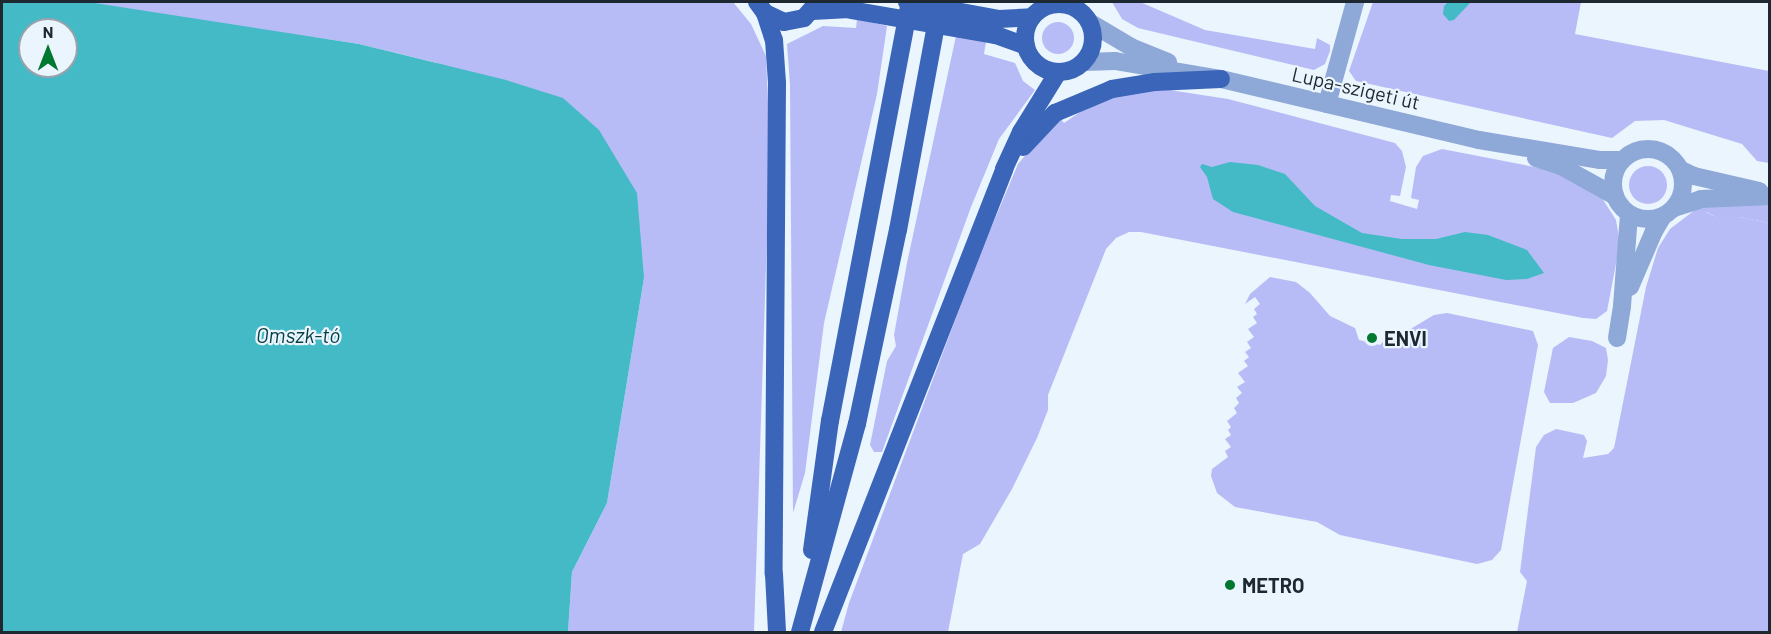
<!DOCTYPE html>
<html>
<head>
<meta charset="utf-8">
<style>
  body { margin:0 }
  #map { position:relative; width:1771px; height:634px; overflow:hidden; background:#eaf5fe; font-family:Barlow,sans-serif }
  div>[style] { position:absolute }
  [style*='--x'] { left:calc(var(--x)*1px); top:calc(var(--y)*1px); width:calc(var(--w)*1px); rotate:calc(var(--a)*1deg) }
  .green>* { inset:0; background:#b8bcf6 }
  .round { border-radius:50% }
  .forest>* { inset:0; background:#b6bbf6 }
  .water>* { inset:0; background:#43bac6 }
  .minor>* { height:18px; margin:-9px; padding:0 9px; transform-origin:9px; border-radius:9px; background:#8ea8d7 }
  .minor>.ring { margin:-9px; padding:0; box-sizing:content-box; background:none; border:18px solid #8ea8d7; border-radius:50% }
  .major>* { height:18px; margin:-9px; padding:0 9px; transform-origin:9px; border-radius:9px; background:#3a65b8 }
  .major>.ring { margin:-9px; padding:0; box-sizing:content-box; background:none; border:18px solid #3a65b8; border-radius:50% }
  .major-bridge>* { height:18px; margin:-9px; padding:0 9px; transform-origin:9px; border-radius:9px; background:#3a65b8 }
  .dots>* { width:16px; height:16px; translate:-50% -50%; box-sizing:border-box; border:3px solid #eaf5fe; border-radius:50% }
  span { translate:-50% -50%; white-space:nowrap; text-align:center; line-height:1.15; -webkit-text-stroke:4.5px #eaf5fe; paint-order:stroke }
  .street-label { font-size:20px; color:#1d2831 }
  .poi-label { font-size:20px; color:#1d2831; font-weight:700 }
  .left { translate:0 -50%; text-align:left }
  .water-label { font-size:21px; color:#053e43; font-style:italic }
  .frame { position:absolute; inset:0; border:3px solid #1d2831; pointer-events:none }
  .north { position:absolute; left:18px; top:18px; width:60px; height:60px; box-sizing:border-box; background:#eaf5fe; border:2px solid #98a3ac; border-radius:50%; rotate:0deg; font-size:16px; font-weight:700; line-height:24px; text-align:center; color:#1d2831 }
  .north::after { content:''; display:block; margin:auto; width:21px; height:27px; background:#00782f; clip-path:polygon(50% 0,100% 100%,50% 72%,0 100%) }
</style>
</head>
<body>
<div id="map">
  <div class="green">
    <div style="clip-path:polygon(2px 2px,733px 2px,751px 24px,766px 56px,770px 146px,754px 632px,568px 632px,572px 572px,607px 503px,644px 278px,451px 102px,437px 63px,359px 44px,313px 37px,30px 30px)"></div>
    <div style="clip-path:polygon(1112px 2px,1140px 2px,1205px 30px,1315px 49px,1317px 38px,1330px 45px,1330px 51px,1325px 64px,1314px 70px,1138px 28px,1122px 19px)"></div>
    <div style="clip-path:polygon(1373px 2px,1581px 2px,1575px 34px,1769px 71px,1769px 163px,1757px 161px,1742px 144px,1664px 120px,1635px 121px,1612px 138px,1356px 81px,1349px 71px)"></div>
    <div style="clip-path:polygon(857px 19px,887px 26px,877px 94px,824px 323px,805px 473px,793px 513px,790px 85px,787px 44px,823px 26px,856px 28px)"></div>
    <div class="round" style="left:1042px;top:22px;width:32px;height:32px"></div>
    <div style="clip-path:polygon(956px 36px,986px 42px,984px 54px,1015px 63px,1023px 81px,1035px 90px,999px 139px,971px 207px,882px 452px,874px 452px,870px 445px,887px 361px,896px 346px,894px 335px,907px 263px)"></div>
    <div style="clip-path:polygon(1163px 89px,1228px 99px,1395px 143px,1402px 151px,1406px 167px,1400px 196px,1391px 195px,1390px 201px,1417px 209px,1419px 200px,1411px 198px,1416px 167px,1423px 156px,1442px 149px,1540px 168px,1563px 175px,1602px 198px,1616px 220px,1620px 243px,1607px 311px,1596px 319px,1583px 318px,1141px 232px,1129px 232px,1116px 238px,1106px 249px,1048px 395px,1048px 410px,1037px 438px,1012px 489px,980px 544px,963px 554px,948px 632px,841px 632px,849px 603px,978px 259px,1018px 164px,1043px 134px,1061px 119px,1064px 123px,1086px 108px,1113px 95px)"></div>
    <div class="round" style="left:1629px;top:166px;width:38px;height:38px"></div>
    <div style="clip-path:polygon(1734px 203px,1706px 212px,1716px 217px,1740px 217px,1769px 223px,1769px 632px,1517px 632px,1527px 581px,1520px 572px,1536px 447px,1544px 435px,1556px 429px,1584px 435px,1587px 441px,1583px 458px,1608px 454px,1614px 448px,1646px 287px,1658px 248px,1670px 229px,1700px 206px)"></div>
    <div style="clip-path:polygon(1270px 277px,1296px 282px,1310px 293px,1330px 316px,1355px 328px,1359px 340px,1380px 345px,1390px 334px,1402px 334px,1434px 315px,1447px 313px,1533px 331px,1538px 345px,1501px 550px,1492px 560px,1477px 564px,1340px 535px,1317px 522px,1235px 507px,1217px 493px,1211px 476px,1212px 469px,1228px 457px,1225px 451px,1231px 447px,1225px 439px,1231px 435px,1228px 430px,1231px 427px,1227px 421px,1237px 413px,1234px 408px,1239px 403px,1236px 398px,1242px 393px,1237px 387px,1245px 382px,1238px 373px,1248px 366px,1244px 361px,1249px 357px,1245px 352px,1251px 348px,1247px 342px,1254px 337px,1248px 329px,1257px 323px,1253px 317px,1257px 314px,1254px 309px,1260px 304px,1255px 297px,1245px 304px,1250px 294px)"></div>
    <div style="clip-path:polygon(1569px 337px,1592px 341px,1606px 348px,1608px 360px,1606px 376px,1596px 393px,1573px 403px,1550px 403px,1544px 392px,1553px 348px)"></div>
  </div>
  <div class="forest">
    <div style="clip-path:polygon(1734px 203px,1769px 205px,1769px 223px,1740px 217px,1716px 217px,1705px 211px)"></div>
  </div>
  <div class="water">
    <div style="clip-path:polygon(evenodd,2px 2px,88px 2px,359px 44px,506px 80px,563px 98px,599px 130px,637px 193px,644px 278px,607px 503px,572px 572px,568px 632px,2px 632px,2px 2px,30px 30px,66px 30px,66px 66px,30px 66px,30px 30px)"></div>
    <div style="clip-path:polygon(1448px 2px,1470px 2px,1470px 3px,1454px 20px,1449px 21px,1443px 14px,1444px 6px)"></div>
    <div style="clip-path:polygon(1230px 162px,1258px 165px,1285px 174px,1315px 206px,1362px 233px,1402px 239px,1436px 239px,1465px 232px,1488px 235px,1527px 250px,1544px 273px,1527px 279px,1506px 280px,1429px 265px,1233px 212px,1213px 199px,1207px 177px,1200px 167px,1202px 164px,1212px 167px)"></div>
  </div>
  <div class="minor">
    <div style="--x:1089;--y:22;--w:49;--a:30.8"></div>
    <div style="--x:1131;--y:47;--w:40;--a:22"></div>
    <div style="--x:1084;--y:62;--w:31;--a:-2"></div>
    <div style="--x:1115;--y:61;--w:108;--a:9.6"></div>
    <div style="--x:1221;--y:79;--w:265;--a:13.3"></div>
    <div style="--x:1479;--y:140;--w:123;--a:9.4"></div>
    <div style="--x:1600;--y:160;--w:22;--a:0"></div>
    <div style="--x:1327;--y:104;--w:106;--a:-74.6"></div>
    <div class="ring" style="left:1613px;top:149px;width:52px;height:52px"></div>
    <div style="--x:1536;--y:158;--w:26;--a:18"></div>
    <div style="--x:1561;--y:166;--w:62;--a:29.1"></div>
    <div style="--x:1681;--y:170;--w:14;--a:25"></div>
    <div style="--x:1694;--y:176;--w:67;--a:13"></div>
    <div style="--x:1674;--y:208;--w:28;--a:-18"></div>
    <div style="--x:1701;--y:199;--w:69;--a:-2.5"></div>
    <div style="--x:1630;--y:287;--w:61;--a:-66.8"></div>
    <div style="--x:1654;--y:231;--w:17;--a:-59"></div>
    <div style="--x:1617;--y:338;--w:32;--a:-81"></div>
    <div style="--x:1622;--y:306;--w:92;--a:-85.6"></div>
  </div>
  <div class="major">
    <div style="--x:757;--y:2;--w:14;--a:54"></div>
    <div style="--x:765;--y:13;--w:21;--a:25"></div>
    <div style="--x:784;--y:22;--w:20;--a:-11"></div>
    <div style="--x:804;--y:18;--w:21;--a:-49"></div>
    <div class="ring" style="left:1025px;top:4px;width:50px;height:50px"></div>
    <div style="--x:812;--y:11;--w:33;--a:-3"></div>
    <div style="--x:765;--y:13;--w:28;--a:72"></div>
    <div style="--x:774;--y:40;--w:43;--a:86"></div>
    <div style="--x:777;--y:83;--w:491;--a:90.4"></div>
    <div style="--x:774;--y:574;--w:58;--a:87"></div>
    <div style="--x:999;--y:19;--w:33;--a:-3"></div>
    <div style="--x:996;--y:35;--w:32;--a:20"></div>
    <div style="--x:1023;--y:147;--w:47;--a:-46.7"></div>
    <div style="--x:1055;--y:113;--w:62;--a:-22.8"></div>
    <div style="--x:1112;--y:89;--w:44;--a:-9.2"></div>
    <div style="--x:1155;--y:82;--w:66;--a:-2.6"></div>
    <div style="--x:812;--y:550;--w:130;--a:-82.1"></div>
    <div style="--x:830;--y:421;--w:423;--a:-79.2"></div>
    <div style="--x:800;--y:632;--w:216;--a:-74.7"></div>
    <div style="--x:857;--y:424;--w:198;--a:-78.1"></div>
    <div style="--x:898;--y:230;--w:225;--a:-79.5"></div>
    <div style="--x:823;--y:632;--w:497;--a:-68.6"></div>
    <div style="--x:1004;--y:169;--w:41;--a:-65.3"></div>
    <div style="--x:1021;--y:132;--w:70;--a:-58.3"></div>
  </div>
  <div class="major-bridge">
    <div style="--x:907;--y:2;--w:94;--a:10.5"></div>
    <div style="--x:845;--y:9;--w:153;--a:9.8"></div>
  </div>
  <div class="dots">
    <div style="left:1372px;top:338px;background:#00782f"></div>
    <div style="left:1230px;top:585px;background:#00782f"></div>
  </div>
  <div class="street-label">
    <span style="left:1356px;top:88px;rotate:13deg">Lupa-szigeti út</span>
  </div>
  <div class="poi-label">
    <span class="left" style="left:1384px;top:338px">ENVI</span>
    <span class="left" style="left:1242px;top:585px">METRO</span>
  </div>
  <div class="water-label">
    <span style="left:298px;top:335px">Omszk-tó</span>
  </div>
  <div class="frame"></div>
  <div class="north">N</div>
</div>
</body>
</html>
